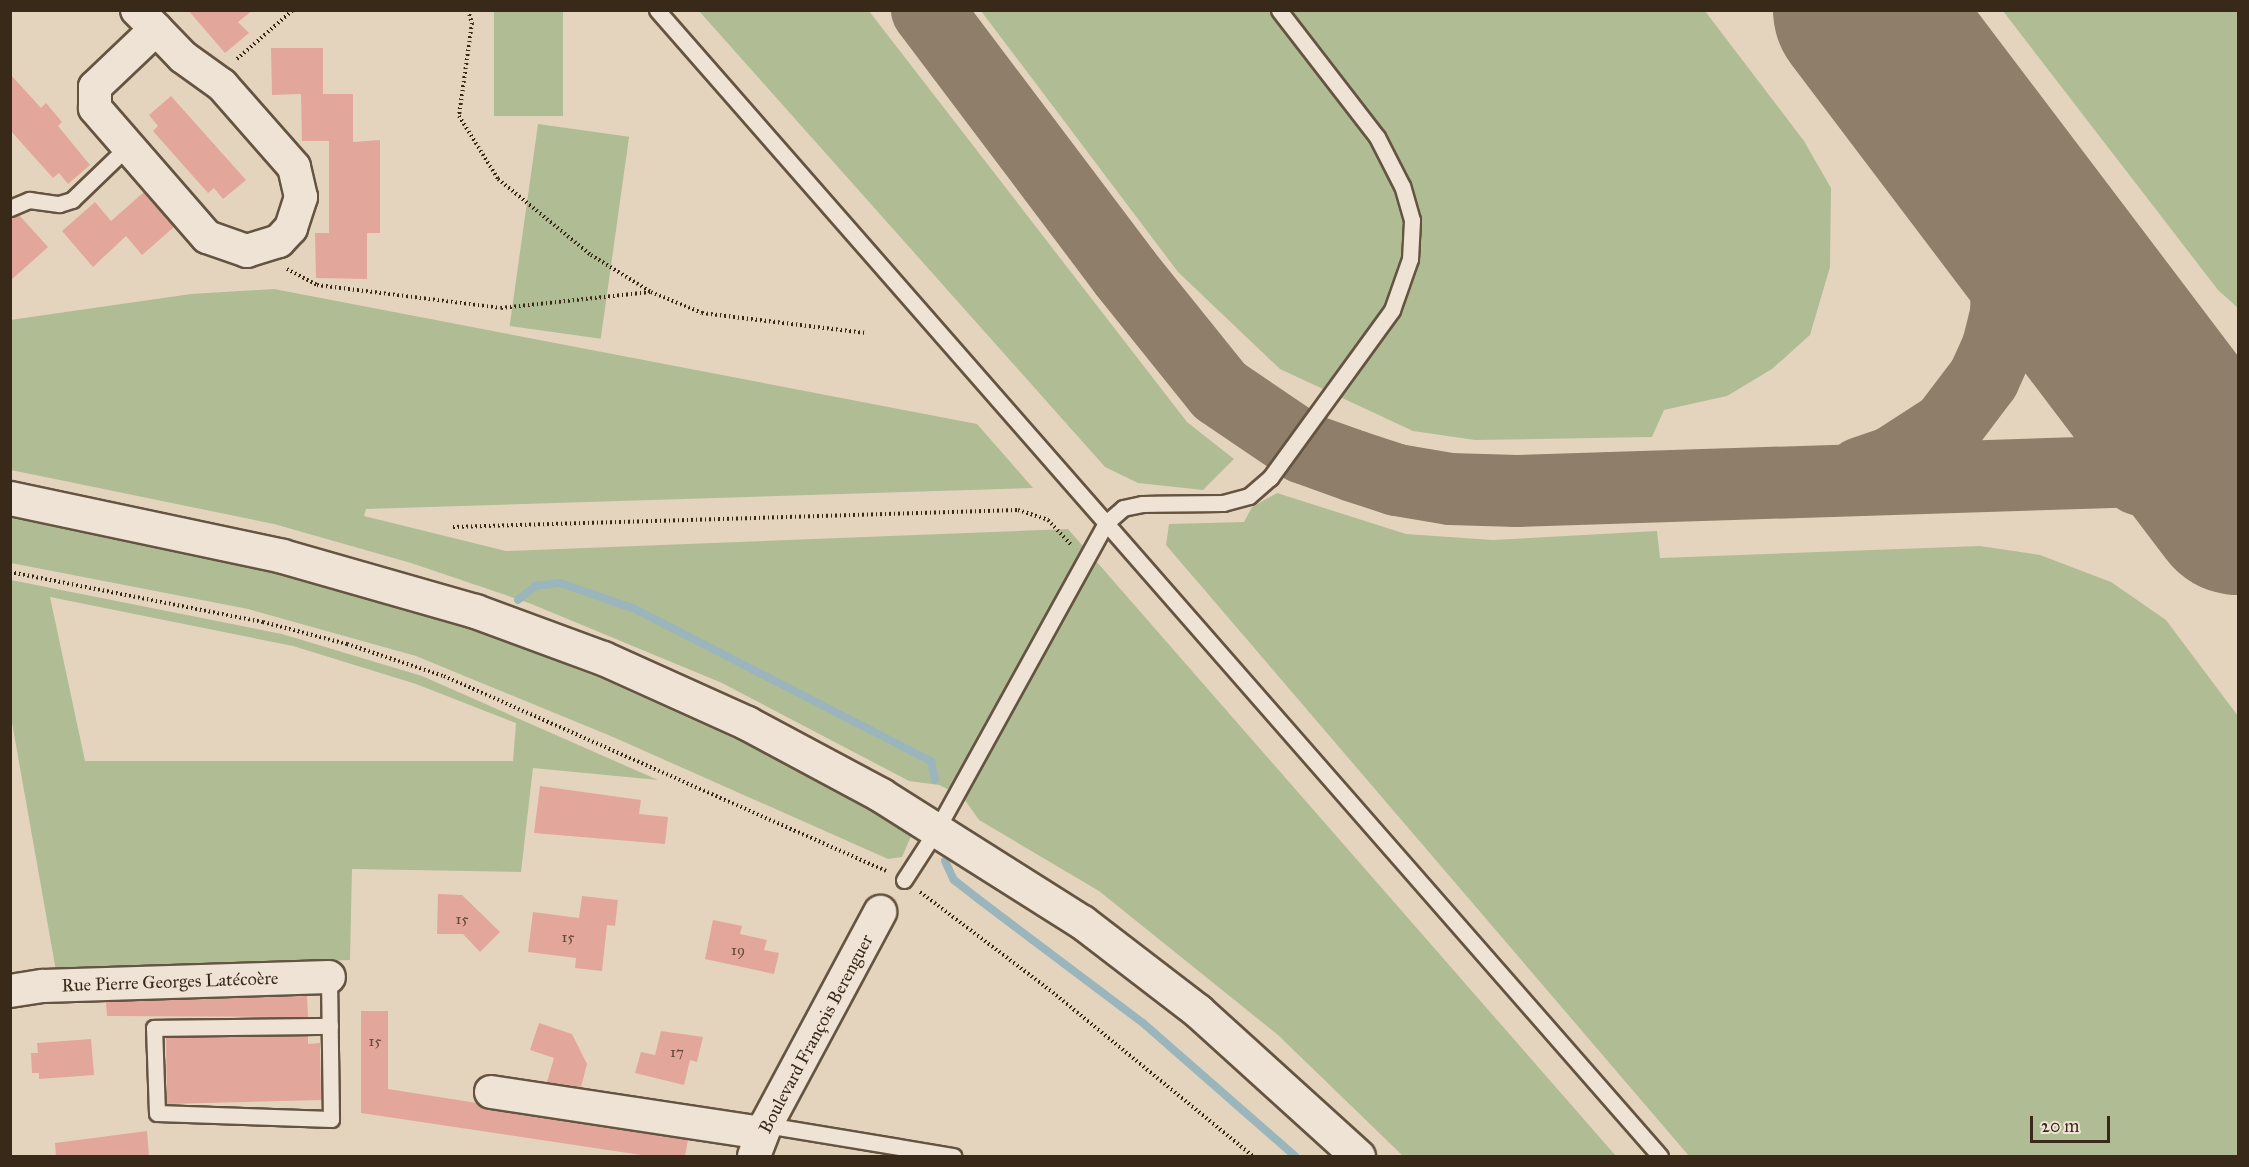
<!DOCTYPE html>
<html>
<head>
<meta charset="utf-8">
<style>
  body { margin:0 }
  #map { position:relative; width:2249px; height:1167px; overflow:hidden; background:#e5d4bd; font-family:"IM FELL Great Primer",serif }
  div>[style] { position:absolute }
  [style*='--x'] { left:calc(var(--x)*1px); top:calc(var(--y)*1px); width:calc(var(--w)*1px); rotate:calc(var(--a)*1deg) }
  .green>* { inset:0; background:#b0bd94; transform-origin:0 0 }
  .stream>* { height:8px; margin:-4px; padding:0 4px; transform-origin:4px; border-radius:4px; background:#9bb5bc }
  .taxiway>* { height:72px; margin:-36px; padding:0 36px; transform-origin:36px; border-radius:36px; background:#8f7e6a }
  .runway>* { height:180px; margin:-90px; padding:0 90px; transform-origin:90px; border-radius:90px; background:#8f7e6a }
  .building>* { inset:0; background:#e3a69b }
  .path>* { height:4px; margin-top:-2px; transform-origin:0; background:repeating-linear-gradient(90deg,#392918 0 1.5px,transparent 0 4.5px) }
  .roads { filter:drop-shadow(2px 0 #645441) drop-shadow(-2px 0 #645441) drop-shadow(0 2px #645441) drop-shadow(0 -2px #645441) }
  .service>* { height:15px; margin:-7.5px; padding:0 7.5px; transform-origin:7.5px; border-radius:7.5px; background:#eee3d4 }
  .minor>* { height:32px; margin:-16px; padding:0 16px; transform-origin:16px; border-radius:16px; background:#eee3d4 }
  .tertiary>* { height:33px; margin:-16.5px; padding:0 16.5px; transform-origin:16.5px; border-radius:16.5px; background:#eee3d4 }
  span { translate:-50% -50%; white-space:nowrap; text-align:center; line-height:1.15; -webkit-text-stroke:6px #eee3d4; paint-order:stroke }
  .number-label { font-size:15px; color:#644839 }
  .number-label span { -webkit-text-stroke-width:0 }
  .street-label { font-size:18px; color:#392918 }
  .frame { position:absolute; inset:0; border:12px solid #392918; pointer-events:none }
  .scale { position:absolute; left:2030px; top:1116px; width:80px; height:27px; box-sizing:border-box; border:3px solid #392918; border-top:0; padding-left:8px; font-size:18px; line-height:21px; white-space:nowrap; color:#392918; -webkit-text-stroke:4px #eee3d4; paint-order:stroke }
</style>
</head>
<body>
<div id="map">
  <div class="green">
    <div style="left:494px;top:11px;width:69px;height:105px"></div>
    <div style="clip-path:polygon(699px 11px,869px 11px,1187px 422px,1234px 459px,1203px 490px,1138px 483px,1105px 467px)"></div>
    <div style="clip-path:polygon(981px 11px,1705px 11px,1804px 141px,1831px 188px,1830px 267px,1810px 335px,1772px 369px,1727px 396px,1664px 410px,1652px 437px,1475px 440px,1413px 431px,1280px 369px,1178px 272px)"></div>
    <div style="clip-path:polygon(2003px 11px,2238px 11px,2238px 308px,2218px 290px)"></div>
    <div style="left:538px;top:124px;width:92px;height:204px;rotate:8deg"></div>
    <div style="clip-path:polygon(274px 289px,977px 424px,1033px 488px,366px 509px,364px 516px,506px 551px,1068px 529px,1616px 1156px,1403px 1156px,1278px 1035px,1099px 891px,979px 820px,962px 796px,939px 785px,909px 781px,722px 683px,529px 603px,411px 563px,274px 524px,11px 470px,10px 320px,191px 294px)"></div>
    <div style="clip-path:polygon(1277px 493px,1406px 534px,1493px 540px,1657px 531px,1660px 558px,1980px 546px,2040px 555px,2111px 582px,2166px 620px,2238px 716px,2238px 1156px,1689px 1156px,1166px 545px,1169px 524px,1244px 522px,1252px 507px)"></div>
    <div style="clip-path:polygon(10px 518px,203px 556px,335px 587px,487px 634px,602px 679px,764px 752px,912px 834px,902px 857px,888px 859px,613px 737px,416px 656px,248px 609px,11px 563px)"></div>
    <div style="clip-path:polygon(evenodd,11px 580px,282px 634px,422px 676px,658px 780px,533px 768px,521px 872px,352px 869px,350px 960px,56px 971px,11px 717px,11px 580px,50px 597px,293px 646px,416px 684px,516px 723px,513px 761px,85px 761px,50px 597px)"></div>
  </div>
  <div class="stream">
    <div style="--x:518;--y:600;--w:22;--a:-39"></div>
    <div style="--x:535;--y:586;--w:25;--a:-7"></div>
    <div style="--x:560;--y:583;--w:79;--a:19.1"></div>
    <div style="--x:635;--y:609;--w:333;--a:27.2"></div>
    <div style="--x:931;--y:761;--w:19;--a:78"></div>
    <div style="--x:945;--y:861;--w:21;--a:65"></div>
    <div style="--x:954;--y:880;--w:29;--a:38"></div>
    <div style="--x:977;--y:898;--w:208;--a:37"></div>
    <div style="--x:1143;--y:1023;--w:202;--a:41.2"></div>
  </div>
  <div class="taxiway">
    <div style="--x:927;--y:10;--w:329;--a:53"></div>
    <div style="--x:1125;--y:273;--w:151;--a:51.2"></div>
    <div style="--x:1220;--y:391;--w:102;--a:34.2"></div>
    <div style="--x:1304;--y:448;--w:53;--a:19.8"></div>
    <div style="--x:1354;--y:466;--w:45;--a:18"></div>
    <div style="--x:1397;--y:480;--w:54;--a:9.6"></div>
    <div style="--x:1450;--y:489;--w:67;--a:1.7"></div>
    <div style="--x:1517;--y:491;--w:721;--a:-1.83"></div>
    <div style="--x:2110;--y:335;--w:86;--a:43.1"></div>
    <div style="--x:2173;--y:394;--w:75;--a:29.6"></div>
    <div style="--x:1861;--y:473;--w:34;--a:-19"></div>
    <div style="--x:1893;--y:462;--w:64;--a:-32.9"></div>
    <div style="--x:1947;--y:427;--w:61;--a:-52.9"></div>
    <div style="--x:1984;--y:378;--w:35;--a:-66"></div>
    <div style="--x:1998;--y:346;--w:32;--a:-76"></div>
    <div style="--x:2006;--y:315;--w:65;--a:-88.2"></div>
    <div style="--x:2008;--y:250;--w:63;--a:-104.7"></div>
    <div style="--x:1992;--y:189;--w:37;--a:-119"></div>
    <div style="--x:2138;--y:479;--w:39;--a:18"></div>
    <div style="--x:2175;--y:491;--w:72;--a:28.4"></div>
  </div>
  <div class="runway">
    <div style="--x:1863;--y:10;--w:621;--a:52.85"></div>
  </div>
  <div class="building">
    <div style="clip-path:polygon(188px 10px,253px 10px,238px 22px,249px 33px,225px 53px)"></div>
    <div style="clip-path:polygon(271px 48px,323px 48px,323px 94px,353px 94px,353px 142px,380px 140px,380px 233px,367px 233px,367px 279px,316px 278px,315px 233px,329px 233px,329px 141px,302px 141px,301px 94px,272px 95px)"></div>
    <div style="clip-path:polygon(10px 74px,41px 108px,46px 103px,62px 122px,58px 126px,90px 165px,68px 184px,59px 173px,53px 178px,10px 130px)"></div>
    <div style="clip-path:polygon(171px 96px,246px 180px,223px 199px,214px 188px,208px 193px,153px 131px,158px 126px,149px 115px)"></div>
    <div style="clip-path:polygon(144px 192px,174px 227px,142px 255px,126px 236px,93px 267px,62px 231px,95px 202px,111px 221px)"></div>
    <div style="clip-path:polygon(19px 215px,48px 247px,10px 281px,10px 218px)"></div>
    <div style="clip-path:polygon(540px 786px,641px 800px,639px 814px,668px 817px,665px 844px,534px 833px)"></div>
    <div style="clip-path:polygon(438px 894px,462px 895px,500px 932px,480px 952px,463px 934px,437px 934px)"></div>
    <div style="clip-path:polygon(582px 896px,618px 900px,615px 926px,607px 925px,602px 971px,575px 968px,576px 958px,528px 952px,533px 912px,579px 918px)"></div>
    <div style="clip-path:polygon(713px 920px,742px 926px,740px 934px,767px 940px,764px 950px,779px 953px,774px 974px,705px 959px)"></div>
    <div style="clip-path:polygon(307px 996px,308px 1017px,107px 1016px,106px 1002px)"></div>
    <div style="clip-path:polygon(361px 1011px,388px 1011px,388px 1089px,477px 1103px,488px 1110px,688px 1140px,685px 1156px,648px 1156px,361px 1113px)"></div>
    <div style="clip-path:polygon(539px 1023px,572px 1034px,587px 1064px,581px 1087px,547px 1082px,554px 1058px,530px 1050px)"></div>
    <div style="clip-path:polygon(661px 1031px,703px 1037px,697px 1062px,690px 1060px,684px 1085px,635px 1073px,641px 1052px,655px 1055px)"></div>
    <div style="clip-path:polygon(308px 1036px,308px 1044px,320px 1043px,321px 1100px,167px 1104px,166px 1038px)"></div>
    <div style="clip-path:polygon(91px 1039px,94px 1075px,39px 1079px,39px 1073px,32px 1073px,31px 1053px,38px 1053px,37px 1043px)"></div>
    <div style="clip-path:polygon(147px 1131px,149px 1156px,56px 1156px,55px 1143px)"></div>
  </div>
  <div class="path">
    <div style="--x:468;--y:10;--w:14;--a:73"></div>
    <div style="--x:472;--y:23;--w:94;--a:98"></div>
    <div style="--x:459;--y:116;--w:74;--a:58.2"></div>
    <div style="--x:498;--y:179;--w:120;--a:39.3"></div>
    <div style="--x:591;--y:255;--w:70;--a:31.7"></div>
    <div style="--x:651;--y:292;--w:55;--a:22.4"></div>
    <div style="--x:702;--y:313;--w:165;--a:7"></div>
    <div style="--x:237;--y:59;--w:74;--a:-41.2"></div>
    <div style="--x:287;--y:269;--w:34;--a:28"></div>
    <div style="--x:317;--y:285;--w:185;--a:7.1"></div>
    <div style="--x:501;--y:308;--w:150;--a:-6.1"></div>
    <div style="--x:453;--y:527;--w:565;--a:-1.72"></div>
    <div style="--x:1018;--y:510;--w:32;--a:18"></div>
    <div style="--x:1048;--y:520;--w:33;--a:47"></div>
    <div style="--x:10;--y:572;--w:258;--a:11.2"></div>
    <div style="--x:263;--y:622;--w:87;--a:14.7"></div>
    <div style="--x:347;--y:644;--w:102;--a:18.3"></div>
    <div style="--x:444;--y:676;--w:483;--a:23.8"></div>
    <div style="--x:920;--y:892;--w:171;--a:37.1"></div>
    <div style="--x:1056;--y:995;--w:254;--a:39.3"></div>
  </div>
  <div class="roads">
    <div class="service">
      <div style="--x:657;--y:10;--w:1523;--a:48.81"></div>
      <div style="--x:10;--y:208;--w:21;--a:-23"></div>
      <div style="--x:29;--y:200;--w:30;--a:8"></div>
      <div style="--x:59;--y:204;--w:14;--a:-17"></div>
      <div style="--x:72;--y:200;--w:76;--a:-43.9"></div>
      <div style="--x:904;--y:880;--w:61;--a:-57.1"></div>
      <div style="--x:937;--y:829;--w:350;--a:-61.1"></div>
      <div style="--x:1106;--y:523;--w:23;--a:-41"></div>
      <div style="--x:1123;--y:508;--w:19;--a:-12"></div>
      <div style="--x:1142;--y:504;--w:81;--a:-0.7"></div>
      <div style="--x:1223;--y:503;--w:27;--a:-15"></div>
      <div style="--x:1249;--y:496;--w:28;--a:-41"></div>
      <div style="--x:1270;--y:478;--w:208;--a:-54"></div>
      <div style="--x:1392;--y:310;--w:54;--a:-70.6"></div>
      <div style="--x:1410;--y:259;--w:39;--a:-87"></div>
      <div style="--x:1412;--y:220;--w:35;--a:-106"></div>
      <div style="--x:1402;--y:186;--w:55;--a:-117"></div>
      <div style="--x:1377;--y:137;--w:160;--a:-127.7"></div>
      <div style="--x:329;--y:977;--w:142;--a:89.2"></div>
      <div style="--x:331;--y:1119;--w:174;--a:-178"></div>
      <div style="--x:157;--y:1113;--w:85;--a:-92"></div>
      <div style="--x:154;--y:1028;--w:176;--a:-0.7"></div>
      <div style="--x:766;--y:1125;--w:190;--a:9.4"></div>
    </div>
    <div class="minor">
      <div style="--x:137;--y:10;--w:27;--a:45"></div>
      <div style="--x:156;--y:29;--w:39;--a:46"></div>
      <div style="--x:183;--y:57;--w:48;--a:35.7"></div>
      <div style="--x:222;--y:85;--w:109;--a:48.7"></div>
      <div style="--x:294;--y:167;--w:31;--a:77"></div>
      <div style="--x:301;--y:197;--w:33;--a:108"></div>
      <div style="--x:291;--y:228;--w:18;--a:133"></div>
      <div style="--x:279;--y:241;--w:34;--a:163"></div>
      <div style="--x:247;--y:251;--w:42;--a:-160.7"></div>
      <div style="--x:207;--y:237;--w:171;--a:-131"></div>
      <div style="--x:95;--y:108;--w:21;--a:-90"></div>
      <div style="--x:95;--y:87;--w:84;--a:-43.6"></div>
      <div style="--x:10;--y:991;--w:33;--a:-9"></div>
      <div style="--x:43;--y:986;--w:286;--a:-1.8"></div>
      <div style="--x:491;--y:1092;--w:274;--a:8.6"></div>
      <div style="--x:754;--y:1156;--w:33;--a:-69"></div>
      <div style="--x:766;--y:1125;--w:242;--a:-61.8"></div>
    </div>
    <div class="tertiary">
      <div style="--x:10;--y:498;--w:278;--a:12"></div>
      <div style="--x:282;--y:556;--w:201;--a:15.9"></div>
      <div style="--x:475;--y:611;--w:136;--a:20.2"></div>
      <div style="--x:603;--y:658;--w:158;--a:24.3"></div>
      <div style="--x:747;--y:723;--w:152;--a:28.2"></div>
      <div style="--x:881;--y:795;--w:238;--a:32.3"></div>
      <div style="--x:1082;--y:922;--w:146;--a:37.5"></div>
      <div style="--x:1198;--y:1011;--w:216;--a:42.2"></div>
    </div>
  </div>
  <div class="number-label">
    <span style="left:462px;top:920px">15</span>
    <span style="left:568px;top:938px">15</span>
    <span style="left:738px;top:951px">19</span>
    <span style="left:375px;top:1042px">15</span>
    <span style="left:677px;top:1053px">17</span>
  </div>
  <div class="street-label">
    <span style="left:170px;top:982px;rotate:-2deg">Rue Pierre Georges Latécoère</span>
    <span style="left:816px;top:1034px;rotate:-62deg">Boulevard François Berenguer</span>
  </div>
  <div class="frame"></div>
  <div class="scale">20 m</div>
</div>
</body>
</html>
